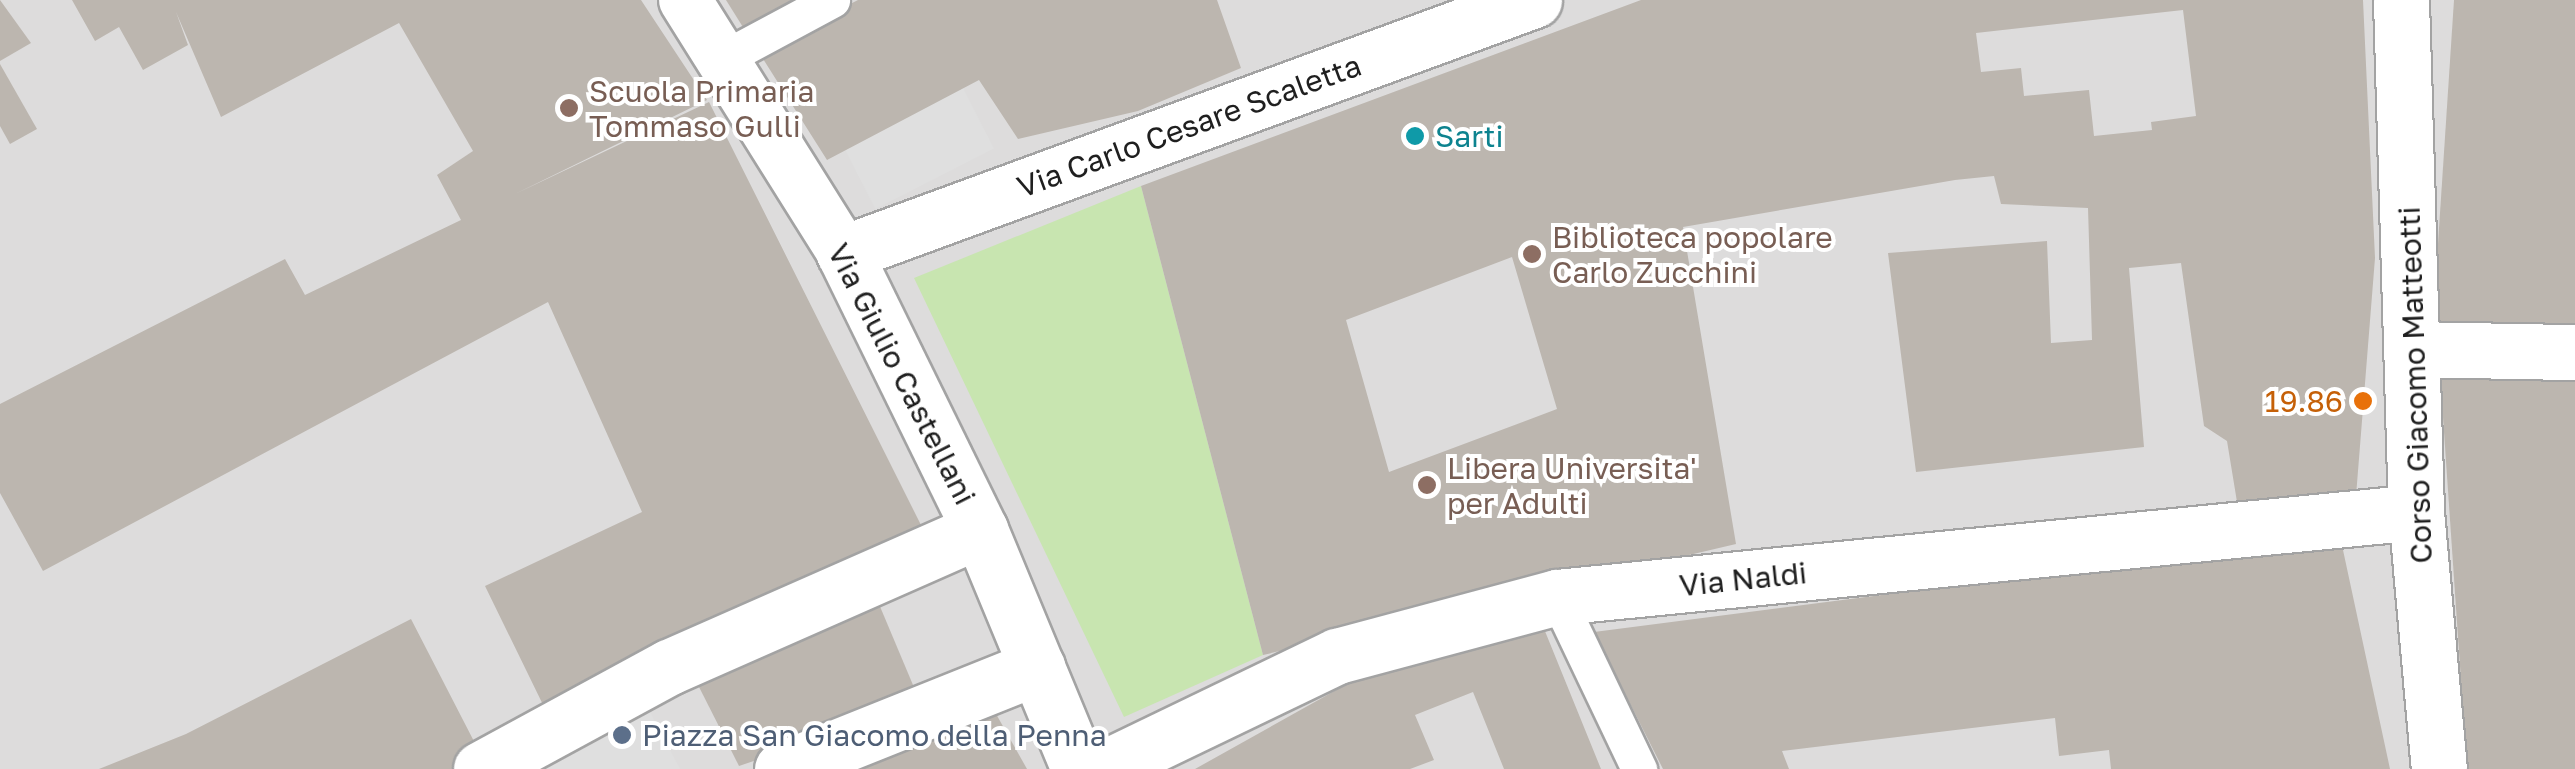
<!DOCTYPE html>
<html>
<head>
<meta charset="utf-8">
<style>
  body { margin:0 }
  #map { position:relative; width:2575px; height:769px; overflow:hidden; background:#efece6; font-family:"Golos Text",sans-serif }
  div>[style] { position:absolute }
  [style*='--x'] { left:calc(var(--x)*1px); top:calc(var(--y)*1px); width:calc(var(--w)*1px); rotate:calc(var(--a)*1deg) }
  .residential>* { inset:0; background:#dddcdc; transform-origin:0 0 }
  .grass>* { inset:0; background:#c8e5b0 }
  .parking>* { inset:0; background:#dfdfdf; transform-origin:0 0 }
  .building>* { inset:0; background:#bcb6af }
  .roads { filter:drop-shadow(2px 0 #a3a3a3) drop-shadow(-2px 0 #a3a3a3) drop-shadow(0 2px #a3a3a3) drop-shadow(0 -2px #a3a3a3) }
  .service>* { height:35px; margin:-17.5px; padding:0 17.5px; transform-origin:17.5px; border-radius:17.5px; background:#fff }
  .pedestrian>* { height:52px; margin:-26px; padding:0 26px; transform-origin:26px; border-radius:26px; background:#fff }
  .minor>* { height:55px; margin:-27.5px; padding:0 27.5px; transform-origin:27.5px; border-radius:27.5px; background:#fff }
  .dots>* { width:28px; height:28px; translate:-50% -50%; box-sizing:border-box; border:5px solid #fff; border-radius:50% }
  span { translate:-50% -50%; white-space:nowrap; text-align:center; line-height:1.15; -webkit-text-stroke:8px #fff; paint-order:stroke }
  .education-label { font-size:30px; color:#785e54 }
  .left { translate:0 -50%; text-align:left }
  .street-label { font-size:30px; color:#1f1f1f }
  .culture-label { font-size:30px; color:#0d838f }
  .food-label { font-size:30px; color:#c56008 }
  .right { translate:-100% -50%; text-align:right }
  .service-label { font-size:30px; color:#4e5e75 }
</style>
</head>
<body>
<div id="map">
  <div class="residential">
    <div style="left:0;top:0;width:2575px;height:769px"></div>
  </div>
  <div class="grass">
    <div style="clip-path:polygon(1141px 186px,1263px 655px,1124px 717px,914px 278px)"></div>
  </div>
  <div class="parking">
    <div style="left:963px;top:88px;width:68px;height:133px;rotate:63deg"></div>
    <div style="clip-path:polygon(644px 701px,680px 769px,521px 769px)"></div>
  </div>
  <div class="building">
    <div style="clip-path:polygon(0 0,31px 43px,0 61px)"></div>
    <div style="clip-path:polygon(72px 0,641px 0,707px 100px,515px 194px,709px 102px,925px 533px,548px 715px,485px 586px,642px 512px,548px 302px,43px 571px,0 493px,0 404px,285px 259px,305px 295px,461px 220px,437px 175px,473px 151px,399px 23px,221px 117px,176px 12px,188px 45px,143px 70px,119px 27px,95px 41px)"></div>
    <div style="clip-path:polygon(726px 0,804px 0,746px 32px)"></div>
    <div style="clip-path:polygon(858px 0,1217px 0,1241px 68px,1138px 111px,1018px 139px,979px 80px,827px 160px,758px 51px)"></div>
    <div style="clip-path:polygon(evenodd,1641px 0,2363px 0,2375px 258px,2356px 496px,2239px 514px,2227px 441px,2204px 426px,2181px 263px,2129px 268px,2144px 447px,1916px 472px,1888px 253px,2047px 241px,2051px 343px,2092px 340px,2088px 208px,2001px 204px,1994px 176px,1955px 180px,1683px 227px,1736px 544px,1263px 655px,1141px 186px,1641px 0,2183px 10px,2196px 116px,2151px 122px,2152px 130px,2094px 136px,2089px 90px,2024px 96px,2021px 68px,1981px 72px,1976px 33px,2183px 10px,1641px 0,1512px 257px,1557px 409px,1389px 472px,1346px 320px,1512px 257px)"></div>
    <div style="clip-path:polygon(2454px 0,2575px 0,2575px 340px,2432px 335px)"></div>
    <div style="clip-path:polygon(0 64px,37px 129px,10px 144px,0 126px)"></div>
    <div style="clip-path:polygon(2575px 365px,2575px 769px,2467px 769px,2440px 373px)"></div>
    <div style="clip-path:polygon(2340px 536px,2390px 769px,2111px 769px,2109px 750px,2059px 756px,2055px 718px,1782px 751px,1789px 769px,1663px 769px,1594px 632px)"></div>
    <div style="clip-path:polygon(876px 597px,921px 704px,739px 766px,695px 679px)"></div>
    <div style="clip-path:polygon(1538px 614px,1601px 769px,1504px 769px,1473px 692px,1415px 715px,1434px 760px,1410px 769px,1195px 769px,1347px 684px)"></div>
    <div style="clip-path:polygon(411px 619px,480px 753px,454px 769px,99px 769px,186px 734px)"></div>
    <div style="clip-path:polygon(991px 705px,1027px 769px,848px 769px)"></div>
  </div>
  <div class="roads">
    <div class="service">
      <div style="--x:722;--y:59;--w:125;--a:-28.2"></div>
      <div style="--x:1557;--y:597;--w:191;--a:64.5"></div>
    </div>
    <div class="pedestrian">
      <div style="--x:685;--y:0;--w:299;--a:57.9"></div>
    </div>
    <div class="minor">
      <div style="--x:2401;--y:0;--w:512;--a:88.32"></div>
      <div style="--x:2416;--y:512;--w:258;--a:84.9"></div>
      <div style="--x:2412;--y:349;--w:163;--a:1.1"></div>
      <div style="--x:481;--y:769;--w:214;--a:-28.5"></div>
      <div style="--x:669;--y:667;--w:340;--a:-23.8"></div>
      <div style="--x:782;--y:769;--w:275;--a:-21.8"></div>
      <div style="--x:1079;--y:769;--w:259;--a:-112.5"></div>
      <div style="--x:980;--y:530;--w:309;--a:-116.1"></div>
      <div style="--x:844;--y:253;--w:735;--a:-20.14"></div>
      <div style="--x:1102;--y:769;--w:261;--a:-25.7"></div>
      <div style="--x:1337;--y:656;--w:228;--a:-15"></div>
      <div style="--x:1557;--y:597;--w:863;--a:-5.65"></div>
    </div>
  </div>
  <div class="dots">
    <div style="left:569px;top:108px;background:#8d6e63"></div>
    <div style="left:1415px;top:136px;background:#0f9aa8"></div>
    <div style="left:1532px;top:254px;background:#8d6e63"></div>
    <div style="left:2363px;top:401px;background:#e8710a"></div>
    <div style="left:1427px;top:485px;background:#8d6e63"></div>
    <div style="left:622px;top:735px;background:#5c6f8a"></div>
  </div>
  <div class="education-label">
    <span class="left" style="left:589px;top:108px">Scuola Primaria<br>Tommaso Gulli</span>
    <span class="left" style="left:1552px;top:254px">Biblioteca popolare<br>Carlo Zucchini</span>
    <span class="left" style="left:1447px;top:485px">Libera Universita'<br>per Adulti</span>
  </div>
  <div class="street-label">
    <span style="left:1189px;top:126px;rotate:-20deg">Via Carlo Cesare Scaletta</span>
    <span style="left:902px;top:374px;rotate:63deg">Via Giulio Castellani</span>
    <span style="left:2415px;top:385px;rotate:-92deg">Corso Giacomo Matteotti</span>
    <span style="left:1743px;top:579px;rotate:-6deg">Via Naldi</span>
  </div>
  <div class="culture-label">
    <span class="left" style="left:1435px;top:136px">Sarti</span>
  </div>
  <div class="food-label">
    <span class="right" style="left:2343px;top:401px">19.86</span>
  </div>
  <div class="service-label">
    <span class="left" style="left:642px;top:735px">Piazza San Giacomo della Penna</span>
  </div>
</div>
</body>
</html>
